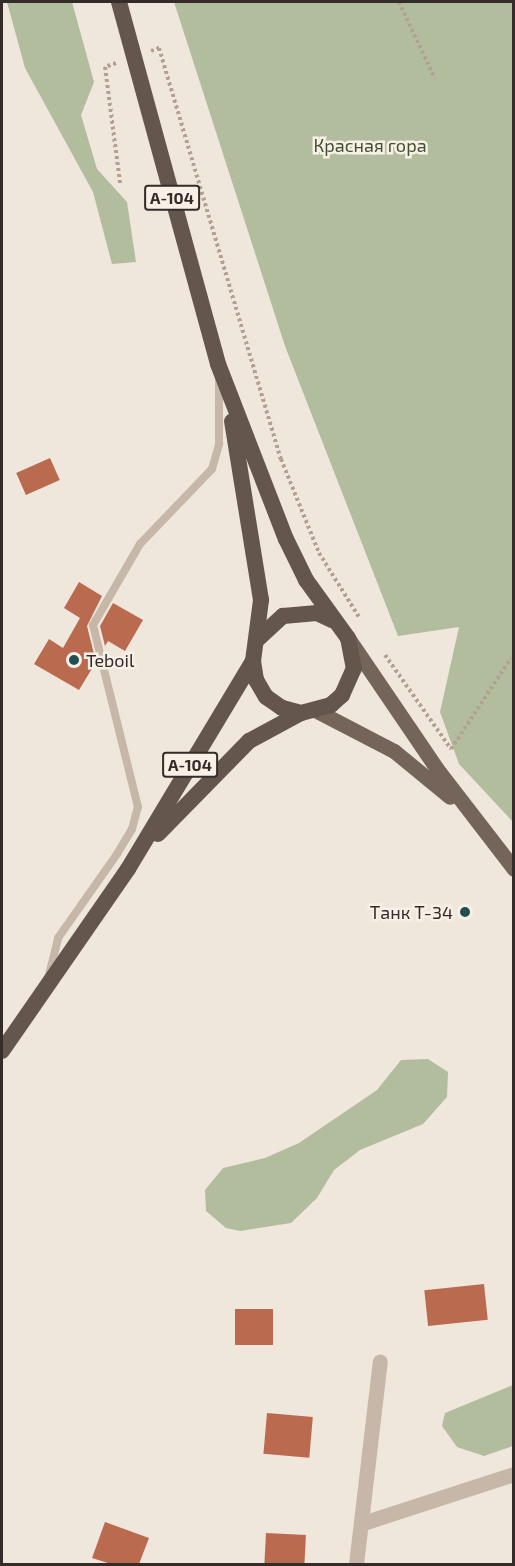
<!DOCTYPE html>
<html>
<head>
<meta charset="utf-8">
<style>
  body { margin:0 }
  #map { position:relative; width:515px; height:1566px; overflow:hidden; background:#efe6dc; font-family:"Exo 2",sans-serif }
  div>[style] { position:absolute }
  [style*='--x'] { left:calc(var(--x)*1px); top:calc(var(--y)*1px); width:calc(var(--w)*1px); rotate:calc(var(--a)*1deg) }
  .green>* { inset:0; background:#b2bd9d }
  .building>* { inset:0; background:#ba6b4f; transform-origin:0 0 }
  .path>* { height:4px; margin-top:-2px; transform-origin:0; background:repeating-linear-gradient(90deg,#b2a193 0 3px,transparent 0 6px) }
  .service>* { height:8px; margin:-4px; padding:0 4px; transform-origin:4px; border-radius:4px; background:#c6b7a9 }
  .minor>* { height:15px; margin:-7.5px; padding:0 7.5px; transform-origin:7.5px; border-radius:7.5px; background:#c6b7a9 }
  .primary>* { height:15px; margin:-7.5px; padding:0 7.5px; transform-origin:7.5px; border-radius:7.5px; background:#74645a }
  .trunk>* { height:16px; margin:-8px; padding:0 8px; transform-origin:8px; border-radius:8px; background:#64554d }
  .dots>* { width:16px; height:16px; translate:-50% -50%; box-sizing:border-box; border:3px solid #f7f0e7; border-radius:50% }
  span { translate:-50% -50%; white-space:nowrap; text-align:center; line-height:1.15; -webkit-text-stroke:5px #f7f0e7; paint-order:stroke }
  .shield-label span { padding:2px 4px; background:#f7f0e7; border:2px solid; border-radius:4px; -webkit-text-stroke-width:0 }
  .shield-label { font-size:16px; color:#342c28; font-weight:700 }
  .park-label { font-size:18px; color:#43502e }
  .poi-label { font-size:18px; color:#342c28 }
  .left { translate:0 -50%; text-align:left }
  .right { translate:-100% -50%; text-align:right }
  .frame { position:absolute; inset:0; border:3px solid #342c28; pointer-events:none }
</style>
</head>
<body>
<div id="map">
  <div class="green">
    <div style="clip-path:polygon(7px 2px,72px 2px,94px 82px,81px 115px,97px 169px,127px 202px,136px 262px,112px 264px,93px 192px,25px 68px)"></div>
    <div style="clip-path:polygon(174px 2px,513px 2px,513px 822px,459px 764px,440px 712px,459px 627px,398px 636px,285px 346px)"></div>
    <div style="clip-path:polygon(428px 1059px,448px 1072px,447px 1097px,423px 1124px,360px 1150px,334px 1170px,317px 1198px,291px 1223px,240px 1231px,226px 1228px,206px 1211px,205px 1190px,223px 1168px,265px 1158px,299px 1143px,377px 1090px,401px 1060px)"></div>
    <div style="clip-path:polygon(513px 1385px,513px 1446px,484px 1456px,457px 1447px,442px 1426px,445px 1413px)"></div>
  </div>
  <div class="building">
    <div style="left:50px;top:458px;width:24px;height:37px;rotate:66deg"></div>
    <div style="clip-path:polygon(79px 582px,102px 596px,87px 626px,96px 662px,79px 690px,34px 664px,49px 639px,63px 648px,80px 618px,64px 608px)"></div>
    <div style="clip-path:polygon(113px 603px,143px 620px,125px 651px,108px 641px,105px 646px,100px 626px)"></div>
    <div style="left:484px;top:1284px;width:36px;height:60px;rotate:84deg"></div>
    <div style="left:235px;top:1309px;width:38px;height:36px"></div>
    <div style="left:267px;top:1413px;width:46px;height:41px;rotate:5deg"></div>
    <div style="clip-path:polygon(105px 1522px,149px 1538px,139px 1564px,111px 1564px,92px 1558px)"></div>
    <div style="left:266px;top:1533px;width:40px;height:31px;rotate:3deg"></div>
  </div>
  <div class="path">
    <div style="--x:399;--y:2;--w:85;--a:64.9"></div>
    <div style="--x:151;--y:51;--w:9;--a:-21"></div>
    <div style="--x:159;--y:48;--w:429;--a:73.5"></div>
    <div style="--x:281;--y:459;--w:101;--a:68"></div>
    <div style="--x:319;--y:553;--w:75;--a:58"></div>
    <div style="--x:116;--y:63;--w:12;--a:160"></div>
    <div style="--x:105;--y:67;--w:117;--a:82.6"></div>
    <div style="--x:385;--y:655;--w:115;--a:54.9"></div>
    <div style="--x:451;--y:749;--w:109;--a:-56.6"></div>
  </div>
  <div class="service">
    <div style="--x:49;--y:975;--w:38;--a:-76"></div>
    <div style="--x:58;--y:938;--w:103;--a:-54.9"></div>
    <div style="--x:117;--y:854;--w:29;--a:-59"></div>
    <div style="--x:132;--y:829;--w:23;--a:-75"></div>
    <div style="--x:138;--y:807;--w:187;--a:-103.9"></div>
    <div style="--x:93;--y:625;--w:94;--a:-59.9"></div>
    <div style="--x:140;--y:544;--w:104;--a:-46.2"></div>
    <div style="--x:212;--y:469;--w:26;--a:-74"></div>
    <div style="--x:219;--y:444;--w:64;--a:-90"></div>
  </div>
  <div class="minor">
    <div style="--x:363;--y:1523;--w:159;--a:-18"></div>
    <div style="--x:356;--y:1564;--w:204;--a:-83.3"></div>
  </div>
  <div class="primary">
    <div style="--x:348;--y:638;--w:158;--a:55.8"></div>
    <div style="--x:437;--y:769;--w:126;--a:52.4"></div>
    <div style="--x:317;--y:711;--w:87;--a:27.5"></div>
    <div style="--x:394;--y:751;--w:72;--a:39.4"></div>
  </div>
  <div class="trunk">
    <div style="--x:119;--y:2;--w:375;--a:74.7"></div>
    <div style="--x:218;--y:364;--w:188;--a:68.8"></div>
    <div style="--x:286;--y:539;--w:46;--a:64"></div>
    <div style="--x:306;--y:580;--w:72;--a:54.1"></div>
    <div style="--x:348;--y:638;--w:31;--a:79"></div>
    <div style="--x:354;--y:668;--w:30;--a:114"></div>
    <div style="--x:342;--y:695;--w:15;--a:138"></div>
    <div style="--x:331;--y:705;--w:31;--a:165"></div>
    <div style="--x:301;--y:713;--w:20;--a:-165"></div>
    <div style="--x:282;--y:708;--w:19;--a:-145"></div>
    <div style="--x:266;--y:697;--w:20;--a:-120"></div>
    <div style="--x:256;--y:680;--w:19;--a:-99"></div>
    <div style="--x:258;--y:639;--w:34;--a:-43"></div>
    <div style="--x:283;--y:616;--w:34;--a:-5"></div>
    <div style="--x:317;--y:613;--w:17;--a:25"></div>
    <div style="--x:158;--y:834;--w:130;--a:-45.6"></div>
    <div style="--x:249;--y:741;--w:59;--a:-28.3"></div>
    <div style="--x:2;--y:1051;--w:221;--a:-55.3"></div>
    <div style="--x:128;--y:869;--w:243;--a:-59"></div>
    <div style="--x:253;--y:661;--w:62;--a:-82.5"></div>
    <div style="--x:261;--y:600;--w:181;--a:-99.2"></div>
  </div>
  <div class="dots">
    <div style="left:74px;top:660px;background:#224d51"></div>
    <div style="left:465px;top:912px;background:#224d51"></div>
  </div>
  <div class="shield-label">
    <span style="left:172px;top:198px">А-104</span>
    <span style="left:190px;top:765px">А-104</span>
  </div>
  <div class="park-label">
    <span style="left:370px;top:145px">Красная гора</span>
  </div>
  <div class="poi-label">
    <span class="left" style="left:86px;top:660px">Teboil</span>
    <span class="right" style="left:453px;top:912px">Танк Т-34</span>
  </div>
  <div class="frame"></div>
</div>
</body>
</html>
